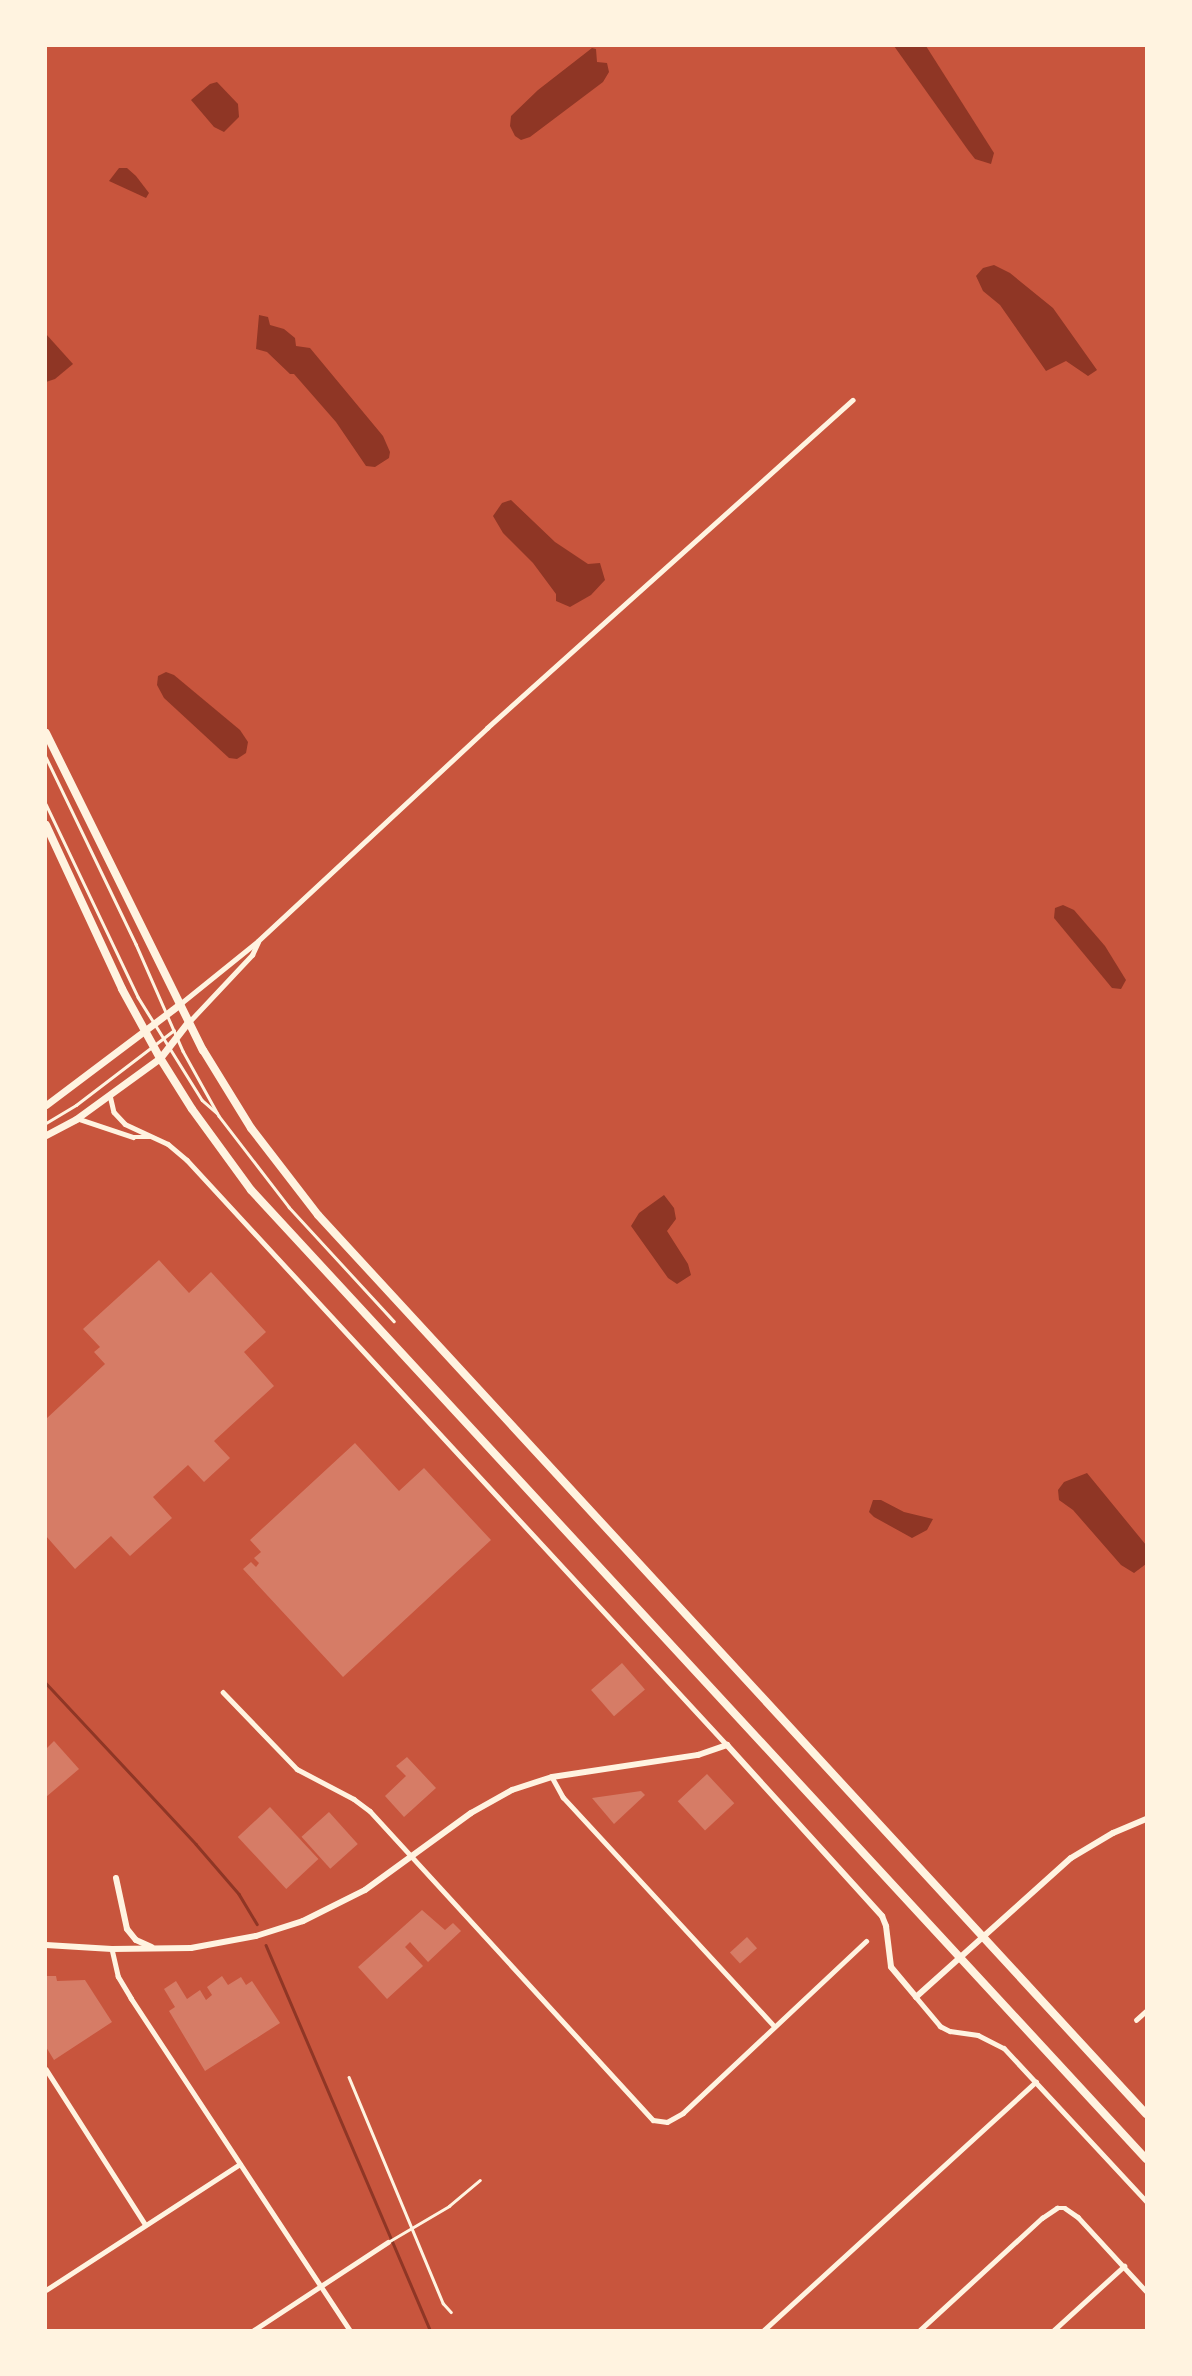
<!DOCTYPE html>
<html>
<head>
<meta charset="utf-8">
<style>
  body { margin:0 }
  #map { position:relative; width:1192px; height:2376px; overflow:hidden; background:#c8553d; font-family:Quicksand,sans-serif }
  div>[style] { position:absolute }
  [style*='--x'] { left:calc(var(--x)*1px); top:calc(var(--y)*1px); width:calc(var(--w)*1px); rotate:calc(var(--a)*1deg) }
  .water>* { inset:0; background:#8f3625 }
  .stream>* { height:2.5px; margin:-1.25px; padding:0 1.25px; transform-origin:1.25px; border-radius:1.25px; background:#8f3625 }
  .building>* { inset:0; background:#d67c66; transform-origin:0 0 }
  .service>* { height:2.5px; margin:-1.25px; padding:0 1.25px; transform-origin:1.25px; border-radius:1.25px; background:#fff3e0 }
  .minor>* { height:4.5px; margin:-2.25px; padding:0 2.25px; transform-origin:2.25px; border-radius:2.25px; background:#fff3e0 }
  .tertiary>* { height:6px; margin:-3px; padding:0 3px; transform-origin:3px; border-radius:3px; background:#fff3e0 }
  .secondary>* { height:7px; margin:-3.5px; padding:0 3.5px; transform-origin:3.5px; border-radius:3.5px; background:#fff3e0 }
  .primary>* { height:8px; margin:-4px; padding:0 4px; transform-origin:4px; border-radius:4px; background:#fff3e0 }
  span { translate:-50% -50%; white-space:nowrap; text-align:center; line-height:1.15; -webkit-text-stroke:6px #fff3e0; paint-order:stroke }
  .frame { position:absolute; inset:0; border:47px solid #fff3e0; pointer-events:none }
</style>
</head>
<body>
<div id="map">
  <div class="water">
    <div style="clip-path:polygon(894px 46px,926px 46px,994px 153px,991px 164px,975px 159px,968px 150px)"></div>
    <div style="clip-path:polygon(592px 48px,596px 49px,597px 62px,607px 63px,609px 72px,603px 82px,530px 137px,521px 140px,515px 136px,510px 126px,511px 116px,538px 90px)"></div>
    <div style="clip-path:polygon(217px 82px,238px 104px,239px 117px,224px 132px,214px 127px,191px 100px,210px 84px)"></div>
    <div style="clip-path:polygon(119px 168px,127px 168px,136px 176px,149px 193px,146px 198px,109px 181px)"></div>
    <div style="clip-path:polygon(994px 265px,1010px 273px,1053px 308px,1097px 370px,1088px 376px,1066px 361px,1046px 371px,1000px 305px,983px 291px,976px 276px,983px 268px)"></div>
    <div style="clip-path:polygon(259px 315px,268px 317px,270px 325px,284px 329px,295px 338px,296px 346px,310px 348px,383px 436px,390px 452px,389px 458px,375px 467px,366px 466px,336px 422px,294px 374px,290px 374px,267px 352px,256px 349px)"></div>
    <div style="clip-path:polygon(46px 334px,73px 364px,55px 379px,46px 382px)"></div>
    <div style="clip-path:polygon(511px 500px,555px 542px,588px 564px,600px 563px,605px 580px,591px 595px,570px 607px,556px 601px,556px 594px,533px 563px,503px 533px,493px 516px,502px 503px)"></div>
    <div style="clip-path:polygon(166px 672px,174px 675px,240px 730px,248px 742px,246px 753px,237px 759px,229px 758px,164px 698px,157px 685px,158px 676px)"></div>
    <div style="clip-path:polygon(1063px 905px,1074px 910px,1105px 946px,1126px 980px,1121px 989px,1112px 988px,1054px 918px,1055px 908px)"></div>
    <div style="clip-path:polygon(664px 1195px,674px 1208px,676px 1219px,667px 1231px,688px 1264px,691px 1275px,677px 1284px,668px 1278px,631px 1226px,639px 1213px)"></div>
    <div style="clip-path:polygon(1087px 1473px,1146px 1545px,1146px 1564px,1134px 1573px,1121px 1565px,1073px 1510px,1059px 1500px,1058px 1490px,1064px 1482px)"></div>
    <div style="clip-path:polygon(873px 1500px,881px 1500px,904px 1512px,933px 1519px,927px 1530px,912px 1538px,874px 1517px,869px 1512px)"></div>
  </div>
  <div class="stream">
    <div style="--x:46;--y:1683;--w:220;--a:47"></div>
    <div style="--x:196;--y:1844;--w:66;--a:49.3"></div>
    <div style="--x:239;--y:1894;--w:35;--a:59"></div>
    <div style="--x:266;--y:1945;--w:418;--a:66.9"></div>
  </div>
  <div class="building">
    <div style="clip-path:polygon(159px 1260px,189px 1293px,211px 1272px,266px 1332px,244px 1352px,274px 1386px,214px 1441px,230px 1458px,204px 1482px,188px 1465px,153px 1497px,172px 1518px,130px 1556px,111px 1536px,75px 1569px,46px 1536px,46px 1419px,105px 1364px,94px 1352px,100px 1347px,83px 1329px)"></div>
    <div style="clip-path:polygon(355px 1443px,399px 1491px,424px 1468px,491px 1540px,343px 1677px,243px 1569px,251px 1562px,256px 1567px,259px 1563px,254px 1558px,261px 1552px,250px 1540px)"></div>
    <div style="left:622px;top:1663px;width:35px;height:41px;rotate:49deg"></div>
    <div style="clip-path:polygon(54px 1741px,79px 1769px,46px 1797px,46px 1749px)"></div>
    <div style="clip-path:polygon(407px 1757px,436px 1788px,404px 1817px,385px 1796px,406px 1776px,396px 1766px)"></div>
    <div style="left:707px;top:1774px;width:40px;height:40px;rotate:47deg"></div>
    <div style="clip-path:polygon(641px 1791px,645px 1795px,614px 1824px,592px 1798px)"></div>
    <div style="left:270px;top:1807px;width:71px;height:44px;rotate:47deg"></div>
    <div style="left:329px;top:1812px;width:43px;height:37px;rotate:48deg"></div>
    <div style="clip-path:polygon(422px 1910px,445px 1930px,453px 1923px,461px 1931px,428px 1962px,410px 1942px,405px 1947px,423px 1966px,387px 1999px,358px 1967px)"></div>
    <div style="left:747px;top:1937px;width:15px;height:23px;rotate:48deg"></div>
    <div style="clip-path:polygon(46px 1976px,56px 1976px,57px 1981px,85px 1980px,112px 2022px,54px 2060px,46px 2047px)"></div>
    <div style="clip-path:polygon(222px 1976px,228px 1985px,241px 1977px,246px 1985px,252px 1981px,280px 2023px,205px 2071px,169px 2011px,175px 2007px,164px 1989px,176px 1981px,187px 1999px,200px 1990px,206px 2000px,212px 1995px,207px 1987px)"></div>
  </div>
  <div class="service">
    <div style="--x:46;--y:757;--w:208;--a:64.3"></div>
    <div style="--x:136;--y:944;--w:117;--a:66.3"></div>
    <div style="--x:183;--y:1051;--w:74;--a:61"></div>
    <div style="--x:219;--y:1116;--w:115;--a:52.4"></div>
    <div style="--x:289;--y:1207;--w:155;--a:47.4"></div>
    <div style="--x:46;--y:804;--w:214;--a:64.5"></div>
    <div style="--x:138;--y:997;--w:121;--a:58.1"></div>
    <div style="--x:202;--y:1100;--w:20;--a:41"></div>
    <div style="--x:46;--y:1123;--w:35;--a:-31"></div>
    <div style="--x:76;--y:1105;--w:123;--a:-37.4"></div>
    <div style="--x:349;--y:2077;--w:245;--a:67.4"></div>
    <div style="--x:443;--y:2303;--w:12;--a:48"></div>
    <div style="--x:388;--y:2242;--w:71;--a:-30.5"></div>
    <div style="--x:449;--y:2206;--w:40;--a:-40"></div>
  </div>
  <div class="minor">
    <div style="--x:180;--y:1004;--w:100;--a:-38.9"></div>
    <div style="--x:258;--y:941;--w:313;--a:-42.9"></div>
    <div style="--x:487;--y:728;--w:491;--a:-41.9"></div>
    <div style="--x:189;--y:1022;--w:92;--a:-46.8"></div>
    <div style="--x:252;--y:955;--w:14;--a:-65"></div>
    <div style="--x:110;--y:1095;--w:17;--a:77"></div>
    <div style="--x:114;--y:1112;--w:16;--a:47"></div>
    <div style="--x:125;--y:1124;--w:47;--a:24.9"></div>
    <div style="--x:168;--y:1144;--w:25;--a:40"></div>
    <div style="--x:187;--y:1160;--w:796;--a:47.29"></div>
    <div style="--x:79;--y:1119;--w:57;--a:18.4"></div>
    <div style="--x:133;--y:1137;--w:18;--a:0"></div>
    <div style="--x:223;--y:1692;--w:107;--a:46.1"></div>
    <div style="--x:297;--y:1769;--w:64;--a:27.8"></div>
    <div style="--x:354;--y:1799;--w:20;--a:37"></div>
    <div style="--x:370;--y:1811;--w:419;--a:47.5"></div>
    <div style="--x:653;--y:2120;--w:14;--a:8"></div>
    <div style="--x:667;--y:2122;--w:18;--a:-29"></div>
    <div style="--x:683;--y:2113;--w:251;--a:-43.2"></div>
    <div style="--x:552;--y:1777;--w:23;--a:61"></div>
    <div style="--x:563;--y:1797;--w:311;--a:47.3"></div>
    <div style="--x:112;--y:1949;--w:28;--a:77"></div>
    <div style="--x:118;--y:1976;--w:26;--a:59"></div>
    <div style="--x:131;--y:1998;--w:398;--a:56.6"></div>
    <div style="--x:916;--y:1997;--w:38;--a:50"></div>
    <div style="--x:940;--y:2026;--w:11;--a:27"></div>
    <div style="--x:950;--y:2031;--w:28;--a:8"></div>
    <div style="--x:978;--y:2035;--w:29;--a:27"></div>
    <div style="--x:1004;--y:2048;--w:209;--a:47.1"></div>
    <div style="--x:1136;--y:2020;--w:13;--a:-42"></div>
    <div style="--x:46;--y:2069;--w:184;--a:57.4"></div>
    <div style="--x:46;--y:2290;--w:231;--a:-33"></div>
    <div style="--x:254;--y:2330;--w:160;--a:-33.3"></div>
    <div style="--x:764;--y:2330;--w:368;--a:-42.4"></div>
    <div style="--x:920;--y:2330;--w:166;--a:-42.6"></div>
    <div style="--x:1042;--y:2218;--w:18;--a:-34"></div>
    <div style="--x:1057;--y:2208;--w:8;--a:0"></div>
    <div style="--x:1065;--y:2208;--w:16;--a:35"></div>
    <div style="--x:1078;--y:2217;--w:100;--a:47.4"></div>
    <div style="--x:1054;--y:2330;--w:95;--a:-42.4"></div>
  </div>
  <div class="tertiary">
    <div style="--x:116;--y:1878;--w:52;--a:77.8"></div>
    <div style="--x:127;--y:1929;--w:14;--a:51"></div>
    <div style="--x:136;--y:1940;--w:17;--a:24"></div>
    <div style="--x:46;--y:1945;--w:66;--a:3.5"></div>
    <div style="--x:112;--y:1949;--w:79;--a:-0.7"></div>
    <div style="--x:191;--y:1948;--w:66;--a:-10.5"></div>
    <div style="--x:256;--y:1936;--w:49;--a:-17.7"></div>
    <div style="--x:303;--y:1921;--w:69;--a:-26.6"></div>
    <div style="--x:365;--y:1890;--w:131;--a:-36"></div>
    <div style="--x:471;--y:1813;--w:47;--a:-29.3"></div>
    <div style="--x:512;--y:1790;--w:42;--a:-18"></div>
    <div style="--x:552;--y:1777;--w:148;--a:-8.6"></div>
    <div style="--x:698;--y:1755;--w:31;--a:-19"></div>
    <div style="--x:727;--y:1745;--w:231;--a:47.8"></div>
    <div style="--x:882;--y:1916;--w:11;--a:68"></div>
    <div style="--x:886;--y:1926;--w:41;--a:83"></div>
    <div style="--x:891;--y:1967;--w:39;--a:50"></div>
    <div style="--x:916;--y:1997;--w:208;--a:-41.9"></div>
    <div style="--x:1071;--y:1858;--w:49;--a:-30.8"></div>
    <div style="--x:1113;--y:1833;--w:36;--a:-23"></div>
  </div>
  <div class="secondary">
    <div style="--x:46;--y:1105;--w:168;--a:-37"></div>
    <div style="--x:46;--y:1135;--w:34;--a:-28"></div>
    <div style="--x:76;--y:1119;--w:104;--a:-36"></div>
    <div style="--x:160;--y:1058;--w:46;--a:-52.1"></div>
  </div>
  <div class="primary">
    <div style="--x:46;--y:733;--w:354;--a:63.7"></div>
    <div style="--x:203;--y:1050;--w:92;--a:58.4"></div>
    <div style="--x:251;--y:1128;--w:110;--a:52.4"></div>
    <div style="--x:318;--y:1215;--w:1222;--a:47.35"></div>
    <div style="--x:46;--y:825;--w:181;--a:65.1"></div>
    <div style="--x:122;--y:989;--w:79;--a:61.2"></div>
    <div style="--x:160;--y:1058;--w:60;--a:57.9"></div>
    <div style="--x:192;--y:1109;--w:100;--a:53.9"></div>
    <div style="--x:251;--y:1190;--w:1319;--a:47.27"></div>
  </div>
  <div class="frame"></div>
</div>
</body>
</html>
